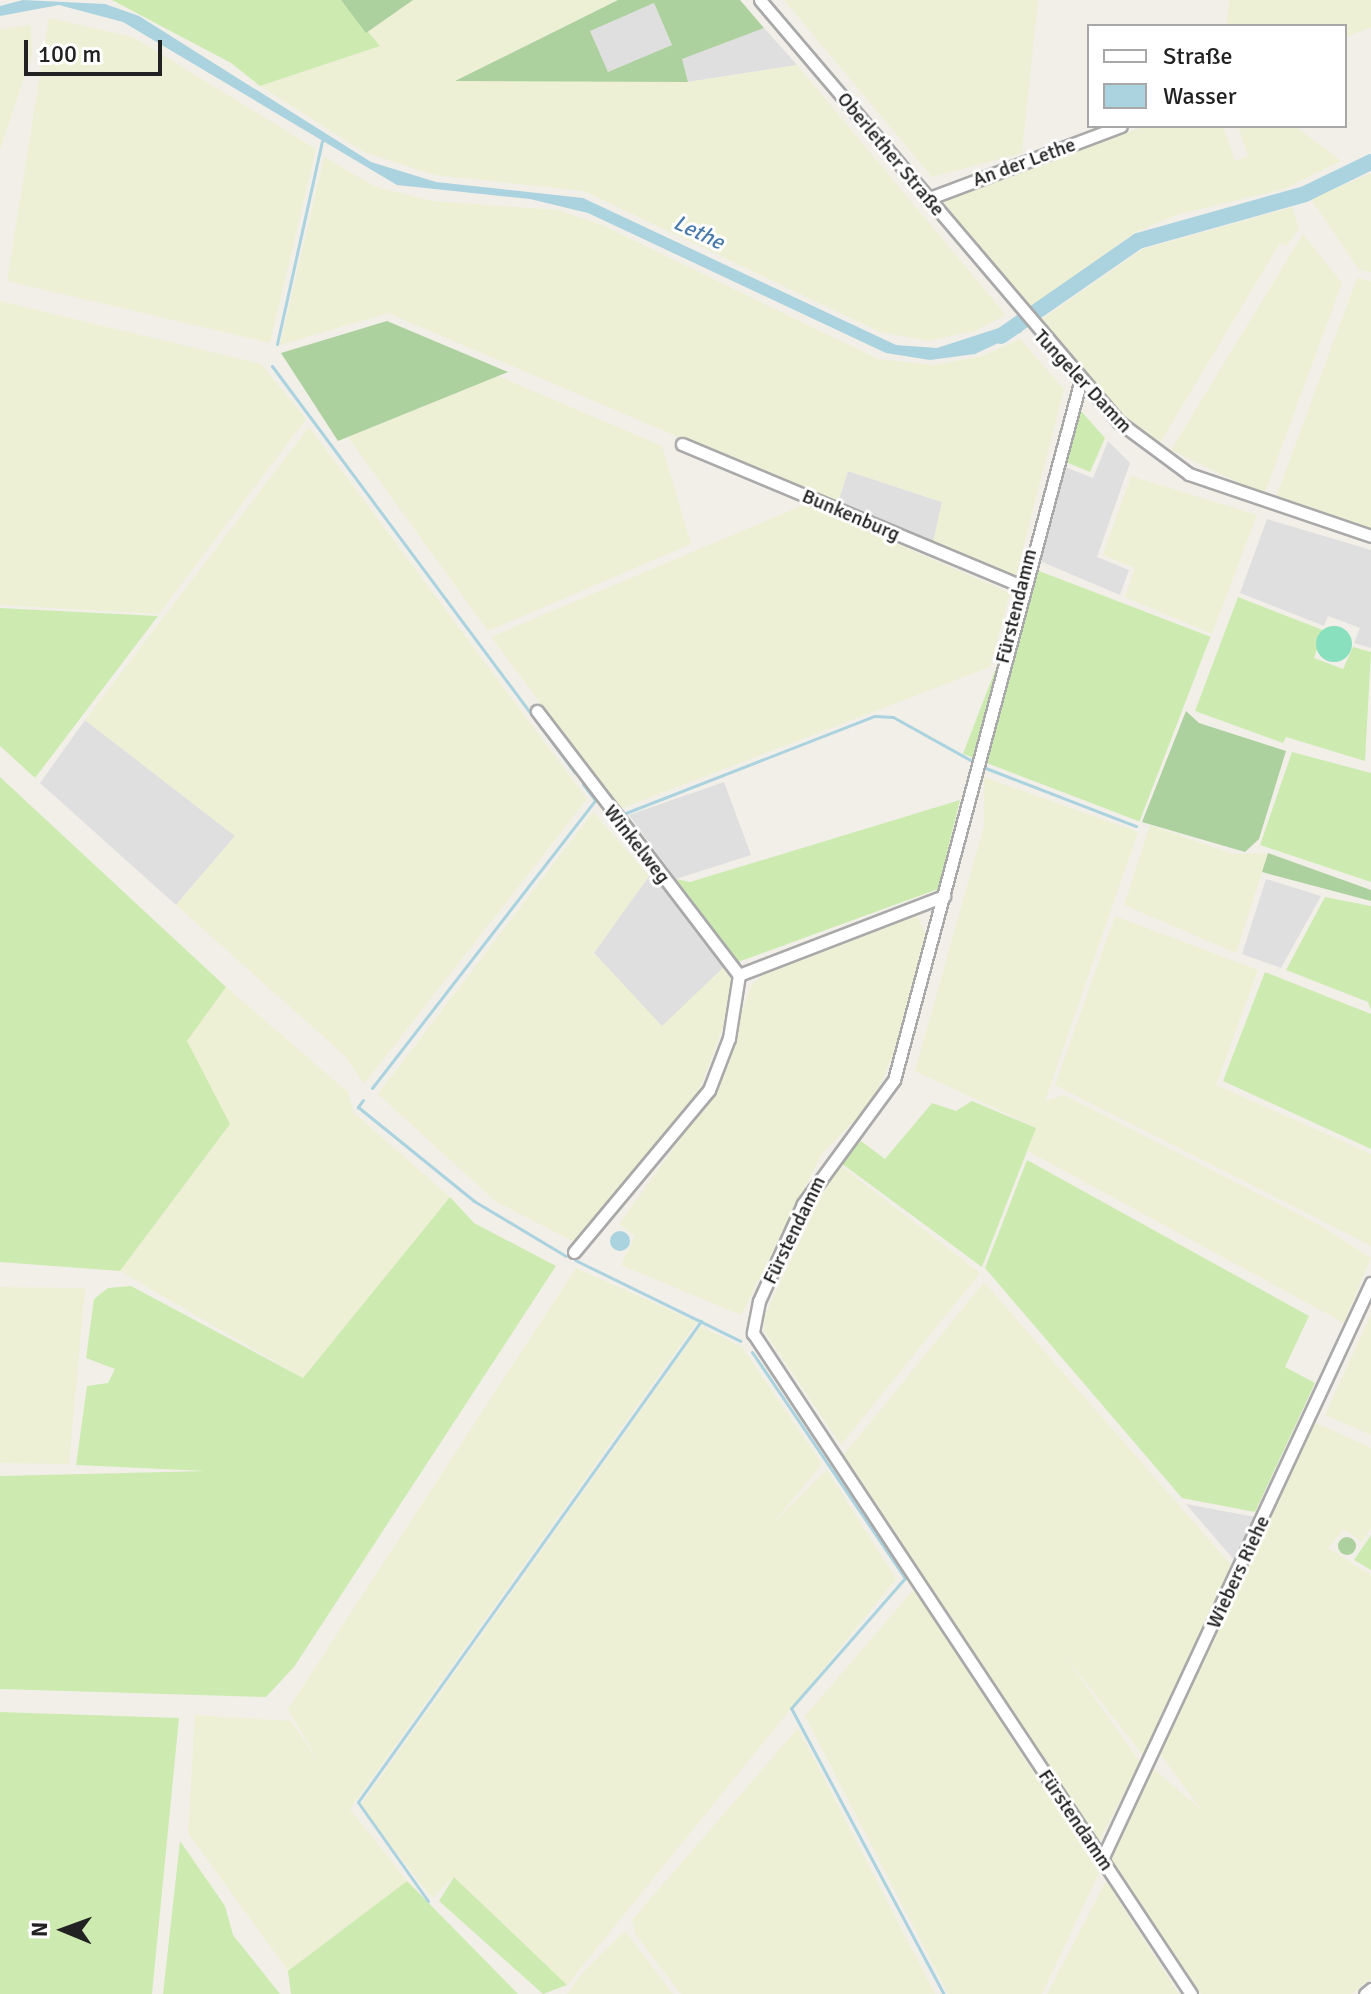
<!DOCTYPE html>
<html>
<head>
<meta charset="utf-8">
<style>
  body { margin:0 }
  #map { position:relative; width:1371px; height:1994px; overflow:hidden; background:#f2efe9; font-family:Signika,sans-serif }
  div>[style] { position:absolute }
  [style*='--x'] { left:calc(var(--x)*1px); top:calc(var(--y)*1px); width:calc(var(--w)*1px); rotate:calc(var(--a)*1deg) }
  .residential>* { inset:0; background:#e0dfdf; transform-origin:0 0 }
  .farmland>* { inset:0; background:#eef0d5 }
  .grass>* { inset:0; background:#cdebb0; transform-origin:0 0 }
  .forest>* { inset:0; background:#add19e }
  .round { border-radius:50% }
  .pitch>* { inset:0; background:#88e0be }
  .water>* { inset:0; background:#aad3df }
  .stream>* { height:3px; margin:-1.5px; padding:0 1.5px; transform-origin:1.5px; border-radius:1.5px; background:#aad3df }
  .river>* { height:16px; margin:-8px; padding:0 8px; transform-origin:8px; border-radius:8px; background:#aad3df }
  .roads { filter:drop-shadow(2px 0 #a9a9a9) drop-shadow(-2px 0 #a9a9a9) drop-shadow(0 2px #a9a9a9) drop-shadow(0 -2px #a9a9a9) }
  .minor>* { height:11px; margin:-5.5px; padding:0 5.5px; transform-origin:5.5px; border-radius:5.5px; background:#fff }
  span { translate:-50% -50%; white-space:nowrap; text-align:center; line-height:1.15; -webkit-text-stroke:6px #fff; paint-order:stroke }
  .street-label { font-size:20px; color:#222 }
  .water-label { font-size:22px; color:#4a7aab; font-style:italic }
  .legend { position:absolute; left:1087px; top:24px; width:260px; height:104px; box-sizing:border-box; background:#fff; border:2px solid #a7a7a7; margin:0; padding:10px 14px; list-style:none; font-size:24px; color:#222 }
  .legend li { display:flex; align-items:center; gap:16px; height:40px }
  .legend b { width:40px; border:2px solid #a7a7a7 }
  .north { position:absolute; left:24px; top:1890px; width:80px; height:80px; -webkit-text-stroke:6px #fff; paint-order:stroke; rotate:271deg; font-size:22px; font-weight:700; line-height:32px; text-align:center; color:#222 }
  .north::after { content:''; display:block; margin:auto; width:28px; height:36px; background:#222; clip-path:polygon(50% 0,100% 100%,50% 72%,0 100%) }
  .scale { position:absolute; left:24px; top:40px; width:138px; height:36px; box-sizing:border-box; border:4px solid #222; border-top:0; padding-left:10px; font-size:24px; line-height:28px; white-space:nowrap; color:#222; -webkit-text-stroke:6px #fff; paint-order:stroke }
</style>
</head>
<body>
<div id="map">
  <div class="residential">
    <div style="left:654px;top:3px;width:46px;height:70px;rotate:67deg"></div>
    <div style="clip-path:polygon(764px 28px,797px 65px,688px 82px,681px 59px)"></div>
    <div style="clip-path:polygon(1108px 441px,1130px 463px,1097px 557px,1129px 570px,1120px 595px,1035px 559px,1060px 465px,1093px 478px)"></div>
    <div style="clip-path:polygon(848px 471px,942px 502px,933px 543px,837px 505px)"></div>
    <div style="clip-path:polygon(1267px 519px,1371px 550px,1371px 648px,1354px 643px,1360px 628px,1328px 616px,1324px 626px,1240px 593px)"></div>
    <div style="clip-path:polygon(85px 720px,235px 836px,176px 905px,40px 783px)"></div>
    <div style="clip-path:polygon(724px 782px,751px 855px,676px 879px,629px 815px)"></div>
    <div style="clip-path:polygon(653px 871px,724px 967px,662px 1027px,593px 952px)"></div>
    <div style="clip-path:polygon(1266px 879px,1321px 896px,1281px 968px,1242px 954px)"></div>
    <div style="clip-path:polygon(1186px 1504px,1255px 1517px,1235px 1561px)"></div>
  </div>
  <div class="farmland">
    <div style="clip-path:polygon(413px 0,618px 0,457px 80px,688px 82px,797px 65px,1006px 315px,975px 331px,927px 341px,880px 332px,584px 191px,434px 175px,364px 152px,260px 86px,380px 46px,366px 33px)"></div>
    <div style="clip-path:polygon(784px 0,1038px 0,1022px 153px,932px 177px)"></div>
    <div style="clip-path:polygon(1229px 0,1371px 0,1371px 28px,1345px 37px,1345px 26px,1226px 26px)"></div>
    <div style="clip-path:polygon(49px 18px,133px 37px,316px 149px,270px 343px,7px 281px)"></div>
    <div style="clip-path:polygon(31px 25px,32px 54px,0 150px,0 29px)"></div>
    <div style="clip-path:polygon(1146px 126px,1223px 126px,1235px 161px,1248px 156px,1238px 126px,1295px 126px,1341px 161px,1284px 189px,1179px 214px,1134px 233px,1030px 309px,941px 199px)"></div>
    <div style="clip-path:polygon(324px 157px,376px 187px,433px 201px,557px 210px,602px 225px,878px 359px,933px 365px,982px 356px,1020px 339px,1064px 389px,1016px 576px,933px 543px,942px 502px,848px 471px,837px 505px,388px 313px,280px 345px)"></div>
    <div style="clip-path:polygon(1371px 173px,1371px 272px,1359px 270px,1311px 199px)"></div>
    <div style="clip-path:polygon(1292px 207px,1299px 229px,1286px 246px,1280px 243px,1160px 443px,1123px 414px,1039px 321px,1143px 249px)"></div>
    <div style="clip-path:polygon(1303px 234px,1342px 283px,1264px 495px,1171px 450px)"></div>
    <div style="clip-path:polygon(1357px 278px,1371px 281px,1371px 528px,1275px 500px)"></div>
    <div style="clip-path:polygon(0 301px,261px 364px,306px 419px,159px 614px,0 605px)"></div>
    <div style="clip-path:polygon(498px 376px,662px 446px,691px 544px,488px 631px,348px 437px)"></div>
    <div style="clip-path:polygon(309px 427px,587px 799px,364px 1084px,345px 1056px,176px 905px,235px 836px,85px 720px)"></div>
    <div style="clip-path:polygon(1131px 476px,1257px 515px,1212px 634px,1125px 597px,1135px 568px,1103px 555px)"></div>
    <div style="clip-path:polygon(806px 504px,1010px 593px,990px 667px,620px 809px,491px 637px)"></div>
    <div style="clip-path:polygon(984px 777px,1138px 832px,1045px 1101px,1064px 1095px,1318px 1224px,1371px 1258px,1344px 1323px,1028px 1151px,1035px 1127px,915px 1071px,984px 826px)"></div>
    <div style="clip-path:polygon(593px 812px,649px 876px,594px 953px,662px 1026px,724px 967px,731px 979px,727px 1017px,698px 1093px,574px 1242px,495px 1201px,378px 1094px)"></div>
    <div style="clip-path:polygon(1150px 825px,1233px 854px,1268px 853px,1236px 953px,1124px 905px)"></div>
    <div style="clip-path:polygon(916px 913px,925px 934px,894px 1053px,872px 1102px,821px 1155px,741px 1315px,621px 1265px,635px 1236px,619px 1224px,710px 1098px,751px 986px,767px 970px)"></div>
    <div style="clip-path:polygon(1115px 916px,1258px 970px,1216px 1085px,1371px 1154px,1371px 1246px,1055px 1085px)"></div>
    <div style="clip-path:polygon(226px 987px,348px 1092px,353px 1112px,450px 1197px,303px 1378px,120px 1271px,230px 1124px,186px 1041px)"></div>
    <div style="clip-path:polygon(837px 1163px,980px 1273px,841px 1445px,764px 1331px,763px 1319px)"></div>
    <div style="clip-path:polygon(576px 1268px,697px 1322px,350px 1809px,407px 1881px,288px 1971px,188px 1833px,195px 1715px,291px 1721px,318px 1761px,288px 1709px)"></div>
    <div style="clip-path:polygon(984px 1282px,1232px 1566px,1143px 1755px,1064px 1655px,1140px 1762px,1099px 1841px,843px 1456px)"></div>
    <div style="clip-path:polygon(0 1287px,85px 1288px,69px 1464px,0 1463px)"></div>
    <div style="clip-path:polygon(1371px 1314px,1371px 1435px,1325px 1415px)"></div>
    <div style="clip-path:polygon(701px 1326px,742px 1347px,822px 1464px,773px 1523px,827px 1470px,896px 1579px,567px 1985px,454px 1877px,432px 1898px,360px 1806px)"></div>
    <div style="clip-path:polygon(1314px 1422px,1371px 1448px,1371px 1528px,1362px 1542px,1344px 1529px,1328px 1548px,1371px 1575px,1371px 1979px,1352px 1994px,1201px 1994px,1111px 1859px,1152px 1768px,1201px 1809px,1160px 1754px)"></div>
    <div style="clip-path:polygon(914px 1589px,1099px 1873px,1042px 1994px,948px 1994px,805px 1716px)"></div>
    <div style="clip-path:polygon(798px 1728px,935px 1994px,681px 1994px,636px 1935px,632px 1920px)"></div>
    <div style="clip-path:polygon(1106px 1881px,1179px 1994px,1047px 1994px)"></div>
    <div style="clip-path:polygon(625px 1931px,673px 1994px,567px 1994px,584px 1971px)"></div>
  </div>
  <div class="grass">
    <div style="clip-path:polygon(112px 0,341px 0,380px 46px,260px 86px,231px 63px)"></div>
    <div style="clip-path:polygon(1080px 410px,1105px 438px,1090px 472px,1061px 460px)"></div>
    <div style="left:1034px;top:569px;width:189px;height:198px;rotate:21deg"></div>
    <div style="clip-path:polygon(1238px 597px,1323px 630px,1314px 658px,1343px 669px,1353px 647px,1371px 652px,1365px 761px,1286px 737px,1283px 743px,1195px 711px)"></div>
    <div style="clip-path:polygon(0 608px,158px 616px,35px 778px,0 746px)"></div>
    <div style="clip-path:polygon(1292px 752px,1371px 773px,1371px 882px,1260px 845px)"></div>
    <div style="clip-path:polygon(0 777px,226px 987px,187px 1041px,230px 1124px,120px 1271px,0 1262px)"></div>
    <div style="clip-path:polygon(960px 800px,938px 889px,738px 962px,676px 879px,690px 882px)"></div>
    <div style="clip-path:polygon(1325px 897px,1371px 906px,1371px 1010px,1368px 1002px,1286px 970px)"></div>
    <div style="clip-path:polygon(1265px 972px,1371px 1014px,1371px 1149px,1223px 1081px)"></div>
    <div style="clip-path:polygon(972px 1101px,1036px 1128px,982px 1267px,841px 1163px,861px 1141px,885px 1159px,932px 1103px,956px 1111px)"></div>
    <div style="clip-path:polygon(1027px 1160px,1309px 1316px,1285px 1367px,1315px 1383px,1255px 1512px,1182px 1498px,985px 1268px)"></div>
    <div style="clip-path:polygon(450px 1197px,474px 1223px,556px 1266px,294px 1667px,266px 1697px,0 1689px,0 1476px,206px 1471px,76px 1465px,87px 1386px,108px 1383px,115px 1369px,86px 1358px,94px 1299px,108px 1288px,131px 1286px,303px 1378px)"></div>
    <div style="clip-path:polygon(1371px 1535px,1371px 1570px,1354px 1560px)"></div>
    <div style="clip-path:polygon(0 1712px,179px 1718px,152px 1994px,0 1994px)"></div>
    <div style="clip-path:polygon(180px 1841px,225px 1906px,233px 1935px,280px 1994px,163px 1994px)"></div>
    <div style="clip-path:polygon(454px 1877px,567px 1985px,543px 1994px,439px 1901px)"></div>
    <div style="clip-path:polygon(407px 1881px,518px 1994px,291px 1994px,288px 1971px)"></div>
  </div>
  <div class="forest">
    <div style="clip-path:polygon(341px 0,413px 0,366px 33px)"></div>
    <div style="clip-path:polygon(evenodd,618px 0,740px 0,764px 28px,682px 59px,688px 82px,455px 81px,618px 0,654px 3px,672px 45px,608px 72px,590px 31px,654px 3px)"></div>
    <div style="clip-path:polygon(387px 321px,508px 372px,338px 441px,281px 353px)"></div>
    <div style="clip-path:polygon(1186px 711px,1199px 723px,1286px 751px,1259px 839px,1245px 852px,1142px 822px)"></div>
    <div style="clip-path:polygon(1268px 853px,1371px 890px,1371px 901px,1262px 872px)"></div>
    <div class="round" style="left:1338px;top:1537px;width:18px;height:18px"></div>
  </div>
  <div class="pitch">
    <div class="round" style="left:1316px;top:626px;width:36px;height:36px"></div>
  </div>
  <div class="water">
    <div style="clip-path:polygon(23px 0,105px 4px,139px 16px,371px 162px,436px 182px,583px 198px,896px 345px,937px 348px,1014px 323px,1022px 332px,975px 354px,930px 360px,886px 353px,588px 213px,530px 199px,397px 185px,123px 22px,59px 5px,0 16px,0 6px)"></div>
    <div class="round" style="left:610px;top:1231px;width:20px;height:20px"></div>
  </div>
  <div class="stream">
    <div style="--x:277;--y:344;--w:208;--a:-77.5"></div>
    <div style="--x:272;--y:366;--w:507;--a:53.33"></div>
    <div style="--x:623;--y:814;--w:270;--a:-21.3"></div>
    <div style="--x:875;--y:716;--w:18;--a:3"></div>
    <div style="--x:893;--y:717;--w:103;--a:29.1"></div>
    <div style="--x:983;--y:767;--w:164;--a:21.1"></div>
    <div style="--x:605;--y:815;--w:5;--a:53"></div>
    <div style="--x:372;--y:1088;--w:364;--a:-52.2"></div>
    <div style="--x:595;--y:800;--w:20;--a:-127"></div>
    <div style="--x:363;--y:1100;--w:9;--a:126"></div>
    <div style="--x:358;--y:1107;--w:149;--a:39"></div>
    <div style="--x:474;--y:1201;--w:107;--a:30.9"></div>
    <div style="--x:575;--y:1260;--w:184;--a:26.1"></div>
    <div style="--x:752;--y:1352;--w:273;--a:55.9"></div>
    <div style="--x:905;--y:1578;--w:173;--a:131.2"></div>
    <div style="--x:791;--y:1708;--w:324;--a:61.9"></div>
    <div style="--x:428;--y:1901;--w:121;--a:-125.3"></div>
    <div style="--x:358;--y:1802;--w:591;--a:-54.51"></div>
  </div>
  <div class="river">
    <div style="--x:1001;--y:336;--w:167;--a:-34.7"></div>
    <div style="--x:1138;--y:241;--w:173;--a:-15.7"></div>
    <div style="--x:1305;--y:194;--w:73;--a:-25.9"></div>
  </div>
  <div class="roads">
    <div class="minor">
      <div style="--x:760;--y:0;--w:554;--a:49.61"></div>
      <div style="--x:1119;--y:422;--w:87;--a:36.6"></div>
      <div style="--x:1189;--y:474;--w:192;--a:18.8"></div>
      <div style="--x:927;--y:199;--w:207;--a:-20.6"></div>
      <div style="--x:1080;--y:383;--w:721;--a:104.94"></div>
      <div style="--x:894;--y:1080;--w:154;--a:126.3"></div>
      <div style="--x:803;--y:1204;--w:107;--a:114.4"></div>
      <div style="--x:759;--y:1301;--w:33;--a:101"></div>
      <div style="--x:753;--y:1333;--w:793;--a:56.47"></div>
      <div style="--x:682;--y:444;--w:368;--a:22.7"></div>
      <div style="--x:537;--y:711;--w:332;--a:52.6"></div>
      <div style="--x:574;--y:1252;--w:211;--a:-50.2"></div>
      <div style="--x:709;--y:1090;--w:56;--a:-69"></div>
      <div style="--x:729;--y:1038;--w:64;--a:-81"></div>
      <div style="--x:739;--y:975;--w:220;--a:-21.1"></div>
      <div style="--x:1102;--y:1859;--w:636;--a:-64.97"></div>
      <div style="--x:1365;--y:1994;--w:8;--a:-40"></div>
    </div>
  </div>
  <div class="street-label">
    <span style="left:891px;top:154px;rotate:50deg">Oberlether Straße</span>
    <span style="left:1024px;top:162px;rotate:-20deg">An der Lethe</span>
    <span style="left:1083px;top:381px;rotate:47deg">Tungeler Damm</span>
    <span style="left:851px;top:515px;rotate:23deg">Bunkenburg</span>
    <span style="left:1016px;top:606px;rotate:-76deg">Fürstendamm</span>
    <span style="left:637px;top:844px;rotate:52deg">Winkelweg</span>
    <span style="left:794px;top:1230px;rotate:-64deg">Fürstendamm</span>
    <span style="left:1238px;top:1572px;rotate:-65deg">Wiebers Riehe</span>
    <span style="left:1076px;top:1820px;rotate:56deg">Fürstendamm</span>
  </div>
  <div class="water-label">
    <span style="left:699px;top:232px;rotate:25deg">Lethe</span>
  </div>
  <ul class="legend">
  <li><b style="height:10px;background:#fff"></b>Straße</li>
  <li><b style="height:22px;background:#aad3df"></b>Wasser</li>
  </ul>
  <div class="north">N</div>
  <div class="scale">100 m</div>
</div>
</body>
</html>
